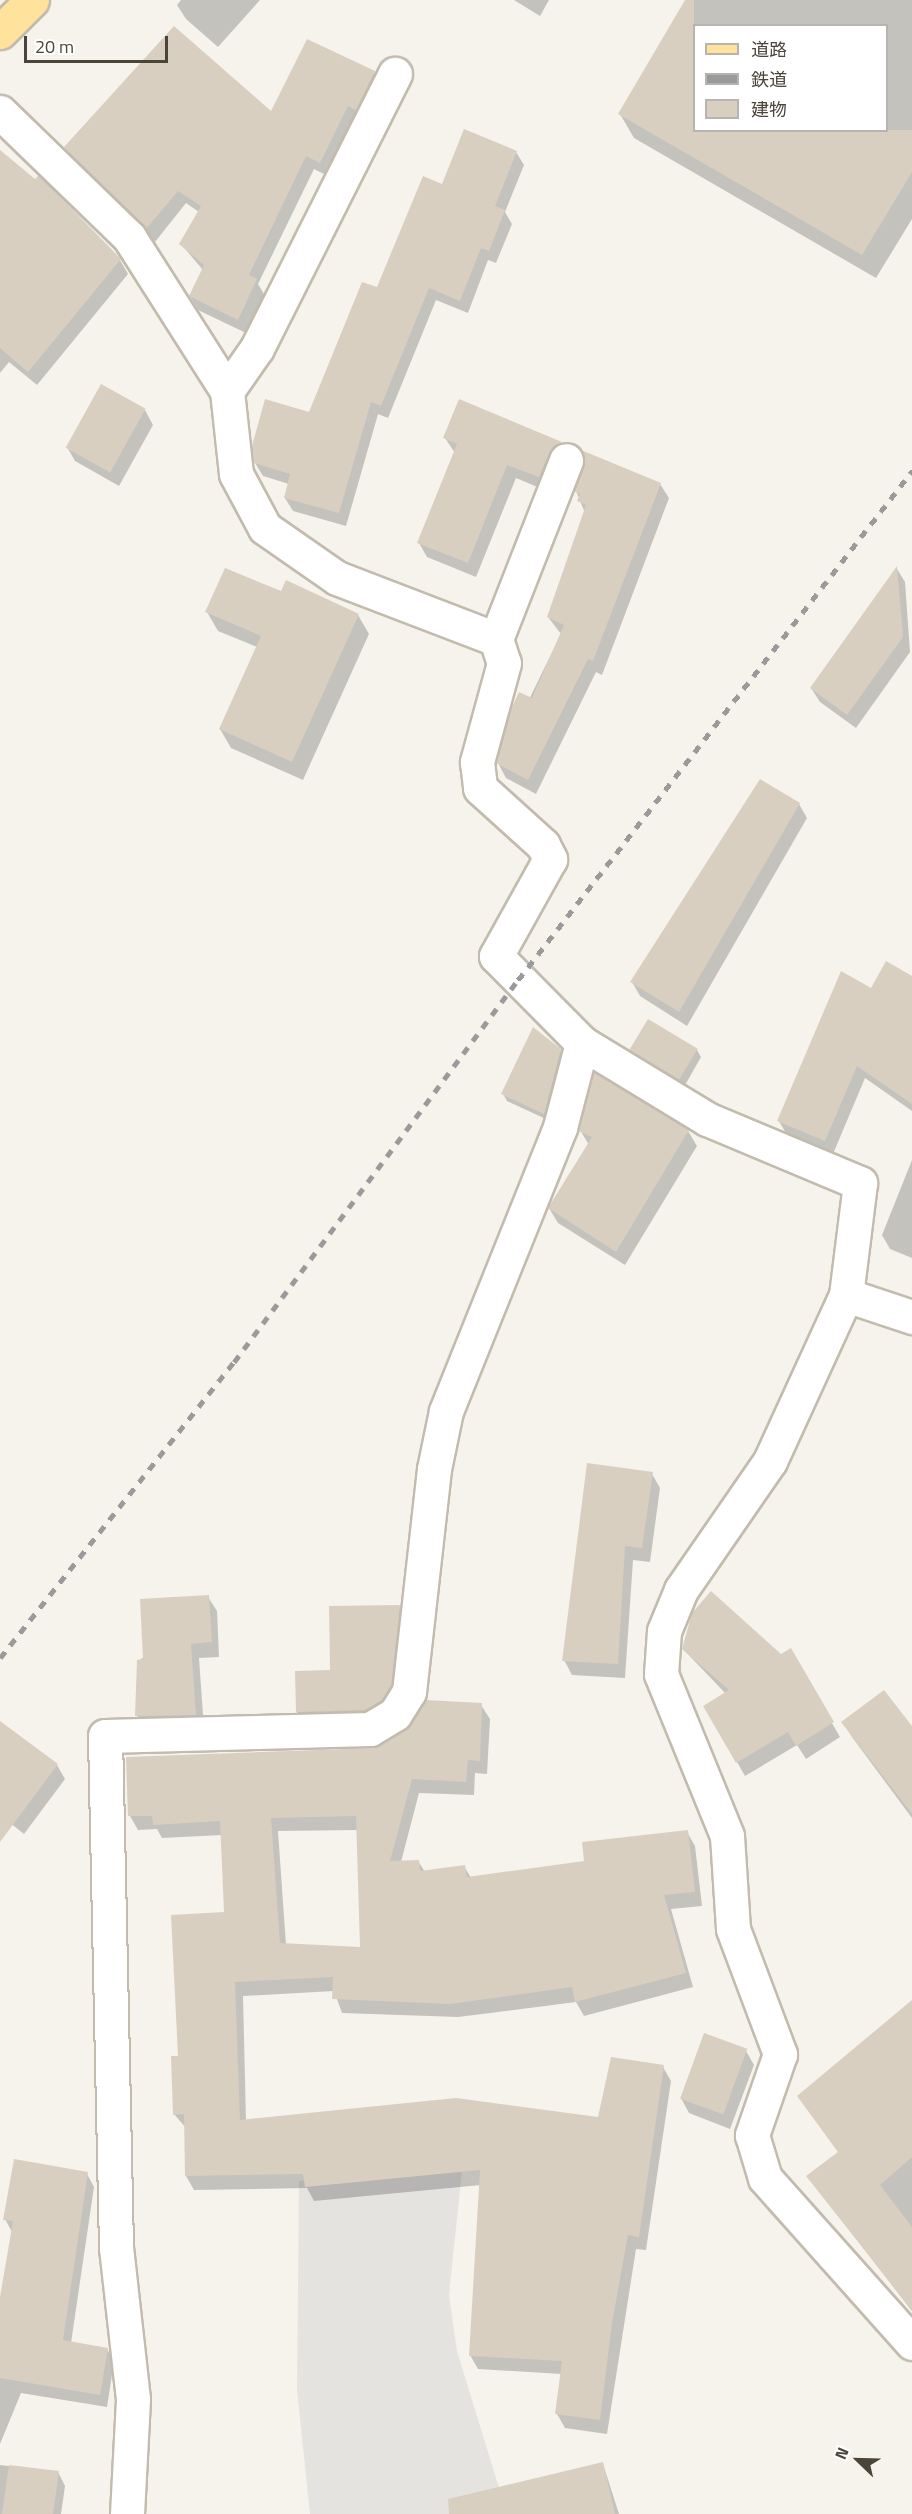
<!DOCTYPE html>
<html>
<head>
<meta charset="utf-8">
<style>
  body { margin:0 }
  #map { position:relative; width:912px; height:2514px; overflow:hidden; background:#f6f3ec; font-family:"Titillium Web","Noto Sans JP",sans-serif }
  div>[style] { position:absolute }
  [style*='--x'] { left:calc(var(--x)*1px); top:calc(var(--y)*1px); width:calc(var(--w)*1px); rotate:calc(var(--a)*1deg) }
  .parking>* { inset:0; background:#e5e3e0 }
  .shadow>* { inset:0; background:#0003 }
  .building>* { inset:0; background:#d8cfc1; transform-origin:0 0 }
  .roads { filter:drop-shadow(2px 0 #c2bbae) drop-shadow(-2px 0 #c2bbae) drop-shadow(0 2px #c2bbae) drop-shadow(0 -2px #c2bbae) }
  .street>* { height:33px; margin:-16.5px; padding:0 16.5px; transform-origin:16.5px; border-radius:16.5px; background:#fff }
  .primary>* { height:33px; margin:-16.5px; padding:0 16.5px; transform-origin:16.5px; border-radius:16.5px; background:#ffe39c }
  .rail>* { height:4.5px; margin-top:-2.25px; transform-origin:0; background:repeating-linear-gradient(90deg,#9a9a9a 0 8px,transparent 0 16px) }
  span { translate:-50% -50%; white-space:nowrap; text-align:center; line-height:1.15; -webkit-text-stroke:5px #fff; paint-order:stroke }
  .legend { position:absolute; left:693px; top:24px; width:195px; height:108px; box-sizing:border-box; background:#fff; border:2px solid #b7b4b0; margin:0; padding:8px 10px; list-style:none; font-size:18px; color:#4b4439 }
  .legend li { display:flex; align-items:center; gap:12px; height:30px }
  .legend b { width:30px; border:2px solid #b7b4b0 }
  .north { position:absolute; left:828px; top:2430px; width:60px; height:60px; -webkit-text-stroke:4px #fff; paint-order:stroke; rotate:293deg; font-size:16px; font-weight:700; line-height:24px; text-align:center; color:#4b4439 }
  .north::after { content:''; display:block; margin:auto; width:21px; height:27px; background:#4b4439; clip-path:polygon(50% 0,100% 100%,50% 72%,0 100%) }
  .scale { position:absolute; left:24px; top:36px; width:144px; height:27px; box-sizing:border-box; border:3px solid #4b4439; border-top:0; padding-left:8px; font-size:18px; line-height:21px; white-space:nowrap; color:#4b4439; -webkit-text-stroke:4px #fff; paint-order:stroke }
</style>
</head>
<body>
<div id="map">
  <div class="parking">
    <div style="clip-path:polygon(462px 2171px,449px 2295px,457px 2351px,507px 2514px,310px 2514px,297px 2390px,299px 2181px)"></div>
  </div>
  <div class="shadow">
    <div style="clip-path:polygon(181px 0,260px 0,218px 47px,186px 19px,177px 5px)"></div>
    <div style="clip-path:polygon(514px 0,549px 0,540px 16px)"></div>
    <div style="clip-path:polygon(evenodd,687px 0,912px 0,912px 219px,876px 278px,634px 138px,620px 114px,687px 0,694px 26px,886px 26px,886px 130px,694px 130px,694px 26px)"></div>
    <div style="clip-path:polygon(308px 41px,374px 72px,382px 86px,328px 176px,314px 169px,258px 284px,264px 294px,246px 333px,198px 310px,190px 296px,203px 270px,181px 244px,199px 212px,186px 203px,155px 242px,65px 148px,271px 113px)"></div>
    <div style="clip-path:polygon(516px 152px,524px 165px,505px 212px,512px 224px,496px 263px,488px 260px,468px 313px,436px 300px,388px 418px,378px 414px,346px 526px,293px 511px,285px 498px,289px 484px,263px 476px,255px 463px,310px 414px,378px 289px,443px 186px)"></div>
    <div style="clip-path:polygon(0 161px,120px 260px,128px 274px,37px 385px,9px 362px,0 373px)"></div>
    <div style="clip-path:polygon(460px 401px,561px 443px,569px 457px,547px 491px,516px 478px,476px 577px,427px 557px,419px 543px,455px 453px,445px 438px)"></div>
    <div style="clip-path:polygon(145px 410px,153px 425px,119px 486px,75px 461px,67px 447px)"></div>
    <div style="clip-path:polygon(660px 484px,669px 498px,602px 675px,596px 672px,536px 794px,506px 778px,498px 763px,561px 634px,548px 617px,585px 513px,576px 491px)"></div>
    <div style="clip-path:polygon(897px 569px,905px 582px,910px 652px,856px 728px,820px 702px,811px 688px)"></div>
    <div style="clip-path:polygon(282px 593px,358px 615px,369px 634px,303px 780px,231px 748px,220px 729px,257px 647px,218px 631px,207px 612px)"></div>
    <div style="clip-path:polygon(799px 804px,807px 818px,687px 1026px,640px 996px,632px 982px)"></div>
    <div style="clip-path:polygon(912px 978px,912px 1111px,865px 1078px,833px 1154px,787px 1135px,779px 1121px,871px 990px)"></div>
    <div style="clip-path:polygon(560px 1050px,564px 1057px,548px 1120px,507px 1101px,503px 1094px)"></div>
    <div style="clip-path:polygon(631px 1050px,697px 1050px,701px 1057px,684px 1087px)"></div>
    <div style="clip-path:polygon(595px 1074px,688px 1131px,697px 1146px,625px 1265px,558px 1223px,549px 1208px,589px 1145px,580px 1130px)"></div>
    <div style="clip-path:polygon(912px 1160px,912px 1258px,890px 1249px,882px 1235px)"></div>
    <div style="clip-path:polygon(652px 1474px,660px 1488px,650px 1562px,633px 1560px,625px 1678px,572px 1675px,564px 1660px)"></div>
    <div style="clip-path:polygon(208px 1597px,217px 1611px,219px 1657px,199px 1658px,204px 1729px,145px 1730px,137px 1716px,139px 1661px)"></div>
    <div style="clip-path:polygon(399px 1607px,407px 1621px,389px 1715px,306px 1726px,297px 1712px)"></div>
    <div style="clip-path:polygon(693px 1614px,781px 1655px,790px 1650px,840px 1737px,806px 1759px,797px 1745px,745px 1776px,705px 1706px,726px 1694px,683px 1649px)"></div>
    <div style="clip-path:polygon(evenodd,481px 1705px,490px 1719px,487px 1774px,475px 1773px,474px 1795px,419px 1793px,401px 1862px,418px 1861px,425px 1872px,464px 1866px,471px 1878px,586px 1862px,687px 1832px,695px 1846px,702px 1906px,671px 1909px,693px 1987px,584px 2016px,576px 2002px,458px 2017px,342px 2013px,334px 1991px,243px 1996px,246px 2121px,599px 2118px,663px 2067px,671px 2081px,646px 2250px,636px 2249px,607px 2434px,565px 2428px,557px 2414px,562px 2374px,478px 2369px,470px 2355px,481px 2185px,314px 2201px,307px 2188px,194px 2190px,186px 2176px,186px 2128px,174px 2114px,180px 2058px,226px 1914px,222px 1835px,162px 1838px,157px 1829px,138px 1830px,130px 1816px,371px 1749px,481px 1705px,358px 1830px,361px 1948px,286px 1945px,278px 1831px,358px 1830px)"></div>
    <div style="clip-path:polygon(843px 1722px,912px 1726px,912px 1818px,852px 1737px)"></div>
    <div style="clip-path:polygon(0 1749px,57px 1765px,65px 1779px,24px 1834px,0 1815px)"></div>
    <div style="clip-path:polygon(912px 2002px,912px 2311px,808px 2177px,839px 2153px,799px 2097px)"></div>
    <div style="clip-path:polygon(746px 2051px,754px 2065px,730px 2129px,689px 2113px,681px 2098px)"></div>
    <div style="clip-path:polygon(87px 2174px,94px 2187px,71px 2343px,107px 2349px,114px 2362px,107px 2407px,21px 2393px,0 2444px,0 2306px,12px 2232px,5px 2219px)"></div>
    <div style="clip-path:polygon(603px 2464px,619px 2514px,515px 2514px)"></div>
    <div style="clip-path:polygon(0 2465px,58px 2472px,65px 2486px,61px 2514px,0 2514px)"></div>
  </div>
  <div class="building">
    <div style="clip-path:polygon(685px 0,694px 0,694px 130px,912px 130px,912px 172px,862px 255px,618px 114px)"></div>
    <div style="clip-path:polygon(174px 26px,271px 111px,307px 39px,375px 71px,356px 110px,348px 106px,320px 163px,306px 156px,249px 275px,257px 279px,238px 320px,189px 296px,204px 265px,179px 244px,201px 206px,178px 191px,146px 229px,64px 147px)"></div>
    <div style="clip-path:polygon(464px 129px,517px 151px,495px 206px,505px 210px,489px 251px,481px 248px,460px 301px,429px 288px,381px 406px,371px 402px,339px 513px,284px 498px,290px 474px,254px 463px,252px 446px,265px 399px,309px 412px,362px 282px,377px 287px,423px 176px,442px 184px)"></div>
    <div style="clip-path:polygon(0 150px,35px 179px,39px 175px,121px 259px,28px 372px,0 348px)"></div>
    <div style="left:101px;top:384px;width:51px;height:73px;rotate:29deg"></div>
    <div style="clip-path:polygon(459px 399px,562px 442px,549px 453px,539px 477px,507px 465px,468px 563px,417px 543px,457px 444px,443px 438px)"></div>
    <div style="clip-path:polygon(581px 450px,661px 483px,593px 661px,588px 659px,528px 780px,496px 763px,511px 709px,519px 692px,532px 698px,564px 625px,547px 617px,586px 505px,577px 501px,580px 494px,574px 491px,584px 466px)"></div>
    <div style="clip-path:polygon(897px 566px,903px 637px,847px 715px,810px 688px)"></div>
    <div style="clip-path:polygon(225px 568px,281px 591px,286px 580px,359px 614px,292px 762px,219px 729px,261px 636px,205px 612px)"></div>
    <div style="clip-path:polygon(760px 779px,800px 803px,679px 1012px,630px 982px)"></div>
    <div style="clip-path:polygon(886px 961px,912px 976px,912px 1104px,857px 1066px,825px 1141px,777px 1121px,841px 971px,871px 988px)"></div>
    <div style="left:648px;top:1019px;width:58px;height:36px;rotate:31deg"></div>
    <div style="clip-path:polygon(533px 1027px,561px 1049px,544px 1114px,501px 1094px)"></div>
    <div style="clip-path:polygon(594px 1072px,689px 1130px,616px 1252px,548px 1208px,592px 1137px,578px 1131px)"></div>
    <div style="clip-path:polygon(587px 1463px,653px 1472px,642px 1548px,625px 1546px,618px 1664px,562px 1661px)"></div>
    <div style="clip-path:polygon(711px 1591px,781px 1654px,791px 1648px,834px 1722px,796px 1746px,788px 1732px,736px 1763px,703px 1706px,729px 1690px,682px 1649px,692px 1613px)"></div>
    <div style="clip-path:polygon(209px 1595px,212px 1642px,191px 1644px,196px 1715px,135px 1716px,137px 1660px,143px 1659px,140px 1599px)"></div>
    <div style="clip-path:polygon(400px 1605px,391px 1686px,382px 1700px,365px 1710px,296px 1712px,295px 1671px,330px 1670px,329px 1606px)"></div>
    <div style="clip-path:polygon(884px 1690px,912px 1726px,912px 1814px,841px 1722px)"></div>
    <div style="clip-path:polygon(evenodd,425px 1700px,482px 1703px,480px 1761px,468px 1760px,466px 1782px,412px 1779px,390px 1861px,419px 1860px,420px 1871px,465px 1865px,467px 1877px,584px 1861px,582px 1842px,688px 1830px,695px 1892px,664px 1895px,686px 1973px,575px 2002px,572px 1987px,450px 2004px,332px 1999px,333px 1977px,235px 1982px,240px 2120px,456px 2098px,598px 2117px,611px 2057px,664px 2065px,639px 2237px,628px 2235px,612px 2323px,600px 2420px,555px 2414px,562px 2361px,469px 2356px,480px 2170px,305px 2187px,303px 2174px,185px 2176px,184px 2114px,173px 2115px,171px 2056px,178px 2056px,171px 1915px,224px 1912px,220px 1821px,153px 1825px,152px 1816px,128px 1816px,126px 1757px,371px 1748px,405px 1730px,425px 1700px,356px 1816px,360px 1947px,280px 1943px,271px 1818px,356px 1816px)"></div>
    <div style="clip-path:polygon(0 1721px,58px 1764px,0 1842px)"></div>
    <div style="clip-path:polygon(912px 2000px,912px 2157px,880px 2185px,912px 2227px,912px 2310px,806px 2176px,838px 2152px,797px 2096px)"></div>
    <div style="left:704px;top:2033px;width:46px;height:70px;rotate:20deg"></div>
    <div style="clip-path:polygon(14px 2159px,88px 2172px,63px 2340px,108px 2348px,100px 2395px,0 2378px,0 2297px,13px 2221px,3px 2220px)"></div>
    <div style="clip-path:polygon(603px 2462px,615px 2514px,449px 2514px,448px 2499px)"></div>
    <div style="clip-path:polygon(9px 2465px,59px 2471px,53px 2514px,2px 2514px)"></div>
  </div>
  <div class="roads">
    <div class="street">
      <div style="--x:0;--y:112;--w:180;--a:44.1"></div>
      <div style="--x:129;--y:237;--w:183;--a:57.5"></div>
      <div style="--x:227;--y:391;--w:83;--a:83.8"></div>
      <div style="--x:236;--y:474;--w:61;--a:61.8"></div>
      <div style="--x:265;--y:528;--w:88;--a:34.8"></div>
      <div style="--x:337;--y:578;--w:170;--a:21"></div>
      <div style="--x:496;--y:639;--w:25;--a:72"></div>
      <div style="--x:504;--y:663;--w:103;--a:105.3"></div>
      <div style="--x:477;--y:762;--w:26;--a:83"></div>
      <div style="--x:480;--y:788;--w:85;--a:42.1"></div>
      <div style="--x:543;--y:845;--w:16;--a:63"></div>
      <div style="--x:550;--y:859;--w:111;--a:119.1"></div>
      <div style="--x:496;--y:956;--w:122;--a:45.3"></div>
      <div style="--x:582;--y:1043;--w:146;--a:31.3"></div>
      <div style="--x:707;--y:1119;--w:166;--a:22.7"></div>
      <div style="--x:860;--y:1183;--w:113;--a:97.1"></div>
      <div style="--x:846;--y:1295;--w:183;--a:114.6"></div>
      <div style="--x:770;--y:1461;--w:157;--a:124.6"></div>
      <div style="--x:681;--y:1590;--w:44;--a:112.5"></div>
      <div style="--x:664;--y:1631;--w:43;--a:94"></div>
      <div style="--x:661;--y:1674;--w:175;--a:67.8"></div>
      <div style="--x:727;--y:1836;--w:93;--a:86.3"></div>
      <div style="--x:733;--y:1929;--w:134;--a:69.4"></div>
      <div style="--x:780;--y:2054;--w:86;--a:109.1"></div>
      <div style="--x:752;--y:2135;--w:45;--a:73.2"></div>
      <div style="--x:765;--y:2178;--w:221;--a:48.3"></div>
      <div style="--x:227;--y:391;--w:52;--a:-55.1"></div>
      <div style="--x:257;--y:348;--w:307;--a:-63.3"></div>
      <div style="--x:496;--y:639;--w:192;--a:-68.6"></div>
      <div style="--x:846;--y:1295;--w:70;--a:18.4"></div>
      <div style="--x:127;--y:2514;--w:115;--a:-87"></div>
      <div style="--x:133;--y:2399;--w:152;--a:-96.4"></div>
      <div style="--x:116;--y:2248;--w:512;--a:-91.23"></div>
      <div style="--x:105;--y:1736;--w:265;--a:-1.5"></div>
      <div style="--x:370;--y:1729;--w:29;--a:-31"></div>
      <div style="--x:395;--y:1714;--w:26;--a:-58"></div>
      <div style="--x:409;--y:1692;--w:224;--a:-83.6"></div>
      <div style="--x:434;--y:1469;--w:59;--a:-78.3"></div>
      <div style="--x:446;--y:1411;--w:306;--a:-68.1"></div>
      <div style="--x:560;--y:1127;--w:87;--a:-75.3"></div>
    </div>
    <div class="primary">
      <div style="--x:0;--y:32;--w:45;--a:-45"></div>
    </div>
  </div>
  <div class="rail">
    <div style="--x:0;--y:1658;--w:377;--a:-51.7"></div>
    <div style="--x:234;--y:1362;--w:476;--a:-53.4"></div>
    <div style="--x:518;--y:980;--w:644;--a:-52.26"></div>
  </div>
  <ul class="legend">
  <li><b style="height:8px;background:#ffe39c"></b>道路</li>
  <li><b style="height:8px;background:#9a9a9a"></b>鉄道</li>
  <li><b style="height:16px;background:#d8cfc1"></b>建物</li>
  </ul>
  <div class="north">N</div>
  <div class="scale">20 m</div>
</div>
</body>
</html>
